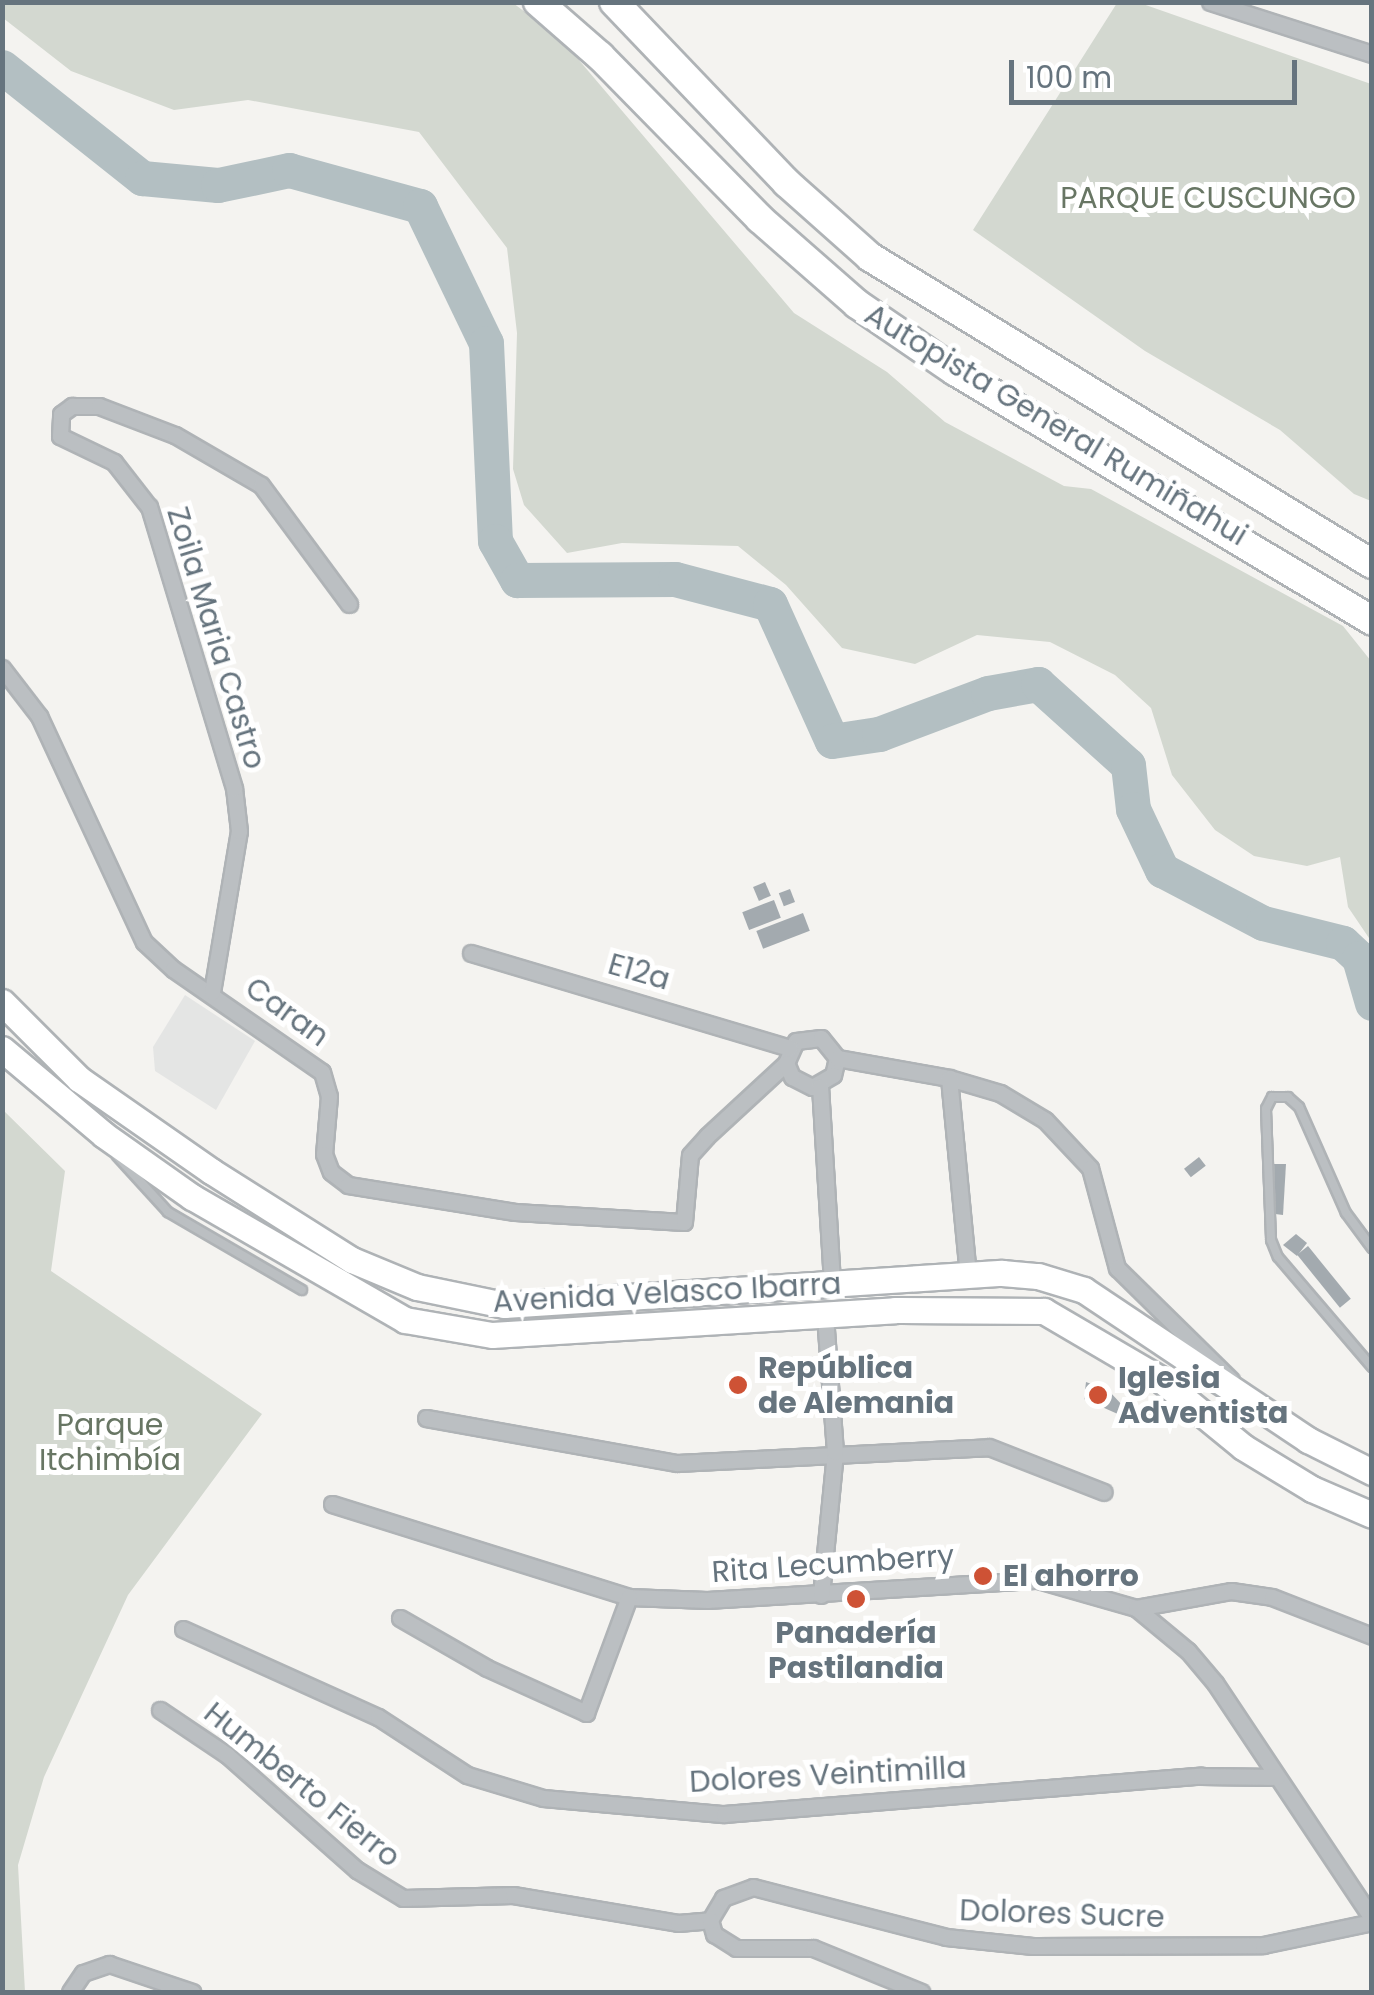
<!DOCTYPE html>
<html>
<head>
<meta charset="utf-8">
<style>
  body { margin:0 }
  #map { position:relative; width:1374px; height:1995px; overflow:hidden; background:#f4f3f0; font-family:Poppins,sans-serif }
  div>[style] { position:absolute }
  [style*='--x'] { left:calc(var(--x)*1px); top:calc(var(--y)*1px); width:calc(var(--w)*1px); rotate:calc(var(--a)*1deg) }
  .built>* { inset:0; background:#e4e5e4 }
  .green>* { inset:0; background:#d3d8d0 }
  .river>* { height:35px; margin:-17.5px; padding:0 17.5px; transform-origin:17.5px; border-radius:17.5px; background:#b3bfc2 }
  .building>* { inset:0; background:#a3aaaf; transform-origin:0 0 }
  .roads { filter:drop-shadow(2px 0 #afb3b6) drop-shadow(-2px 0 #afb3b6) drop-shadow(0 2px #afb3b6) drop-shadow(0 -2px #afb3b6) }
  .service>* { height:8px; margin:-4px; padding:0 4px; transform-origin:4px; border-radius:4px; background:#bbbfc2 }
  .minor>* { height:15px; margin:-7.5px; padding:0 7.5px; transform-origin:7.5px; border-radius:7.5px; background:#bbbfc2 }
  .primary>* { height:25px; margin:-12.5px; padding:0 12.5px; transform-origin:12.5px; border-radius:12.5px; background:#fff }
  .trunk>* { height:28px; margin:-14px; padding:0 14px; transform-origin:14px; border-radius:14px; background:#fff }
  .dots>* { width:28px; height:28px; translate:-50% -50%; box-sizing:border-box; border:5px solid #fff; border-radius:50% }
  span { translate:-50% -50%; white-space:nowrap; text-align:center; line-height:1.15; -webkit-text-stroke:10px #fff; paint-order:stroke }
  .park-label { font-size:30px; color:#687664 }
  .street-label { font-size:30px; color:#66747e }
  .poi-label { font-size:30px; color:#66747e; font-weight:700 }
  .left { translate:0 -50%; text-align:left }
  .frame { position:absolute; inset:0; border:5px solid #66747e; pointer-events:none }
  .scale { position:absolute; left:1009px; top:60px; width:288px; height:45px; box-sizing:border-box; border:5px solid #66747e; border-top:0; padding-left:12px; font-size:30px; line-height:35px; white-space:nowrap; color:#66747e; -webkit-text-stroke:8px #fff; paint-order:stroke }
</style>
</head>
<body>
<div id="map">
  <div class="built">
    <div style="clip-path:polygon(185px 995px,255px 1041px,216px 1110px,155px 1071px,153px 1047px)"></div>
  </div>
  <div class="green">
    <div style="clip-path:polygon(2px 3px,513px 3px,561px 39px,794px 313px,887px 372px,945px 422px,1064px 486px,1091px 489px,1343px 626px,1371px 661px,1371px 941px,1348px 907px,1340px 857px,1307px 866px,1254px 856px,1215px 830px,1172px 775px,1151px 708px,1115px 675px,1050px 642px,977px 635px,915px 664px,842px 648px,786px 585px,738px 546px,622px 543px,567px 553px,524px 505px,513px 469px,517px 333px,507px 248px,419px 132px,248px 100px,174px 110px,71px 71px,3px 18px)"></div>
    <div style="clip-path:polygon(1117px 3px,1140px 3px,1371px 84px,1371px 501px,1354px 494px,1280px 430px,1145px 351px,973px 230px)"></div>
    <div style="clip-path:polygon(3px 1110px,65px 1171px,51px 1271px,262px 1414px,128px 1595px,44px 1777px,18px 1865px,25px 1992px,2px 1992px)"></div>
  </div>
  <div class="river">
    <div style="--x:2;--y:67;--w:179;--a:38.4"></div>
    <div style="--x:142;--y:178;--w:76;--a:5.3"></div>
    <div style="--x:218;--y:185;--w:73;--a:-11.9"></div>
    <div style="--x:289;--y:170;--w:136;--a:15.4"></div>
    <div style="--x:420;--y:206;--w:152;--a:64.3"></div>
    <div style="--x:486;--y:343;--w:198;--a:87.4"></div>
    <div style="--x:495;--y:541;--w:45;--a:60.6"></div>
    <div style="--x:517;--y:580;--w:158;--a:-0.4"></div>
    <div style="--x:675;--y:579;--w:98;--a:14.7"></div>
    <div style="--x:770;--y:604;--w:150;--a:65.7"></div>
    <div style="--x:832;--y:741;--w:48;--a:-8.5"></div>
    <div style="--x:879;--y:734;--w:116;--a:-20.6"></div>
    <div style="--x:988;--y:693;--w:51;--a:-10.2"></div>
    <div style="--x:1038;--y:684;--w:121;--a:42"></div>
    <div style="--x:1128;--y:765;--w:44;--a:83.5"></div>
    <div style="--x:1133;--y:809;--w:68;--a:64.6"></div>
    <div style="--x:1162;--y:870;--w:114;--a:27.7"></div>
    <div style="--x:1263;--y:923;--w:82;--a:14"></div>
    <div style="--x:1343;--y:943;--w:22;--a:43"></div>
    <div style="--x:1359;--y:958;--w:47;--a:73.9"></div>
  </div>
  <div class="building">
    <div style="left:765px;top:882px;width:15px;height:13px;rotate:67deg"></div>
    <div style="left:790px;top:889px;width:14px;height:12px;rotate:69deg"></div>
    <div style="left:774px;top:900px;width:19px;height:34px;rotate:69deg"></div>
    <div style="left:803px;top:913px;width:19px;height:50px;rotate:69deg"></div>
    <div style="left:1199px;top:1157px;width:11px;height:19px;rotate:52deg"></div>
    <div style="clip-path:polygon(1274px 1164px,1286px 1164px,1283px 1215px,1275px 1214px)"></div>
    <div style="clip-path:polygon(1296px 1234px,1307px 1243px,1297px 1256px,1283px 1245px)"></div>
    <div style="left:1308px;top:1246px;width:68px;height:14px;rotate:51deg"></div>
    <div style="clip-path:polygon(1086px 1382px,1108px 1390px,1125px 1408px,1120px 1415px,1084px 1399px)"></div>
  </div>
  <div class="roads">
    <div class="service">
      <div style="--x:117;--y:1156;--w:76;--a:47.7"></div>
      <div style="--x:168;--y:1212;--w:155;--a:30.2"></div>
      <div style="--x:1372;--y:1248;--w:44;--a:-126.6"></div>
      <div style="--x:1346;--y:1213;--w:116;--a:-113.9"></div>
      <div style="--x:1299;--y:1107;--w:15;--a:-138"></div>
      <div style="--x:1288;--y:1097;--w:16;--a:180"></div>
      <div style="--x:1272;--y:1097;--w:13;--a:117"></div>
      <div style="--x:1266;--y:1109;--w:131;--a:87.8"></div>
      <div style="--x:1271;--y:1240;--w:18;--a:68"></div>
      <div style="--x:1278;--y:1257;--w:145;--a:49.5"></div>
    </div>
    <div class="minor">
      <div style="--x:1210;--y:2;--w:170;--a:17.8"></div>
      <div style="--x:2;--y:668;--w:61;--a:52.4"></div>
      <div style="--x:39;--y:716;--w:249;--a:65.1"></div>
      <div style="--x:144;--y:942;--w:40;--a:43"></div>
      <div style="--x:173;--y:969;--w:181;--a:34.7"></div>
      <div style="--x:322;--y:1072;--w:25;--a:74"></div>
      <div style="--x:329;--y:1096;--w:58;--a:94.9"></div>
      <div style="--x:324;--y:1154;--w:19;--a:69"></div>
      <div style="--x:331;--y:1172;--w:21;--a:37"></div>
      <div style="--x:348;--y:1185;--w:169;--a:9.2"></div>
      <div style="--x:515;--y:1212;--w:169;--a:3.4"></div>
      <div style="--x:684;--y:1222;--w:67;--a:-84.9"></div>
      <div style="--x:690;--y:1155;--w:25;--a:-48"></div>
      <div style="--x:707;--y:1136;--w:108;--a:-42.7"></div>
      <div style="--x:786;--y:1063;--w:24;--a:-66"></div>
      <div style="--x:796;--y:1041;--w:25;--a:-7"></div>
      <div style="--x:821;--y:1038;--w:26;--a:51"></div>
      <div style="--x:837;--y:1058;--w:17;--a:103"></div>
      <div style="--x:833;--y:1075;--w:24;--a:150"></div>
      <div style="--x:812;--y:1087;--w:22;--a:-153"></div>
      <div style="--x:792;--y:1077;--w:15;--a:-113"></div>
      <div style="--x:471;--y:953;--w:333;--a:16.6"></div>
      <div style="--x:212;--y:992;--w:163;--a:-80.5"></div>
      <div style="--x:239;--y:831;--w:43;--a:-96.6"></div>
      <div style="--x:234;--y:788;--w:294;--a:-106.8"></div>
      <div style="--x:149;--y:507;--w:57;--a:-127.9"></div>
      <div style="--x:114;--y:462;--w:60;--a:-154.3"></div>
      <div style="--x:60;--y:436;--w:22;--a:-87"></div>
      <div style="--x:61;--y:414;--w:14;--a:-36"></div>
      <div style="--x:72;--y:406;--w:27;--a:0"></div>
      <div style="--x:99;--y:406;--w:81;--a:20.9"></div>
      <div style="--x:175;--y:435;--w:99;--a:30.2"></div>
      <div style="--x:261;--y:485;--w:148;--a:53.5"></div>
      <div style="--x:837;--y:1058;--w:114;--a:10.1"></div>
      <div style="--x:949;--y:1078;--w:53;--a:16.4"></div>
      <div style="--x:1000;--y:1093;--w:52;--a:31"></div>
      <div style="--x:1045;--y:1120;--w:66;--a:46.8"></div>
      <div style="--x:1090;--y:1168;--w:104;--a:74.9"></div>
      <div style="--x:1117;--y:1268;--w:160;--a:44.5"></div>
      <div style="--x:949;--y:1078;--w:198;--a:84.5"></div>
      <div style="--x:820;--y:1086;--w:198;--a:86.5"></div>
      <div style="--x:426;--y:1418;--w:255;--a:10.2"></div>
      <div style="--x:677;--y:1463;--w:312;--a:-2.9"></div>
      <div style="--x:989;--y:1447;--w:123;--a:21.4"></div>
      <div style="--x:332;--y:1504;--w:311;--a:17.4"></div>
      <div style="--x:629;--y:1597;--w:78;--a:2.2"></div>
      <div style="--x:707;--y:1600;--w:332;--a:-3.5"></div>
      <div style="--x:1038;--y:1580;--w:102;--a:15.9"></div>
      <div style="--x:1136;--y:1608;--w:67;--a:39.6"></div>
      <div style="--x:1188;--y:1651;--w:42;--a:49.8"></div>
      <div style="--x:1215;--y:1683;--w:283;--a:56.3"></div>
      <div style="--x:821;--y:1595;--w:144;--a:-84.4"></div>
      <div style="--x:835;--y:1452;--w:136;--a:-94.2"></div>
      <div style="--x:1136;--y:1608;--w:97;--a:-10.1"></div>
      <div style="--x:1231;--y:1591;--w:41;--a:8.3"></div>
      <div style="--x:1272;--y:1597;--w:107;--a:21.3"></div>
      <div style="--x:400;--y:1618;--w:100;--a:29.9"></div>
      <div style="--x:487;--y:1668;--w:109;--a:24.4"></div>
      <div style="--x:586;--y:1713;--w:124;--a:-69.7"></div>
      <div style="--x:183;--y:1629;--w:214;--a:24.3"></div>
      <div style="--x:378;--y:1717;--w:106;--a:33.1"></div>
      <div style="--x:467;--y:1775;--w:79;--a:16.8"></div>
      <div style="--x:543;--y:1798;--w:182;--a:5.1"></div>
      <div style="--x:724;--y:1814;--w:479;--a:-4.6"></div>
      <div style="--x:1201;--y:1776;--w:76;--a:0.8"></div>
      <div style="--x:160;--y:1710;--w:81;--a:33.9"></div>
      <div style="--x:227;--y:1755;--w:174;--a:41.5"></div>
      <div style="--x:357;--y:1870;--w:54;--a:31.3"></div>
      <div style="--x:403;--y:1898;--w:110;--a:-1.6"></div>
      <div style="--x:513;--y:1895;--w:167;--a:9.6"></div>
      <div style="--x:678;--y:1923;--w:32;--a:-5"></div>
      <div style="--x:710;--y:1920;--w:26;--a:-59"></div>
      <div style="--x:723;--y:1898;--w:32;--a:-20"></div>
      <div style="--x:753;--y:1887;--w:199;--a:14.5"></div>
      <div style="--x:946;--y:1937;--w:87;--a:5.9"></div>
      <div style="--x:1033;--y:1946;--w:230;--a:-0.2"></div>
      <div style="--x:1263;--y:1945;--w:111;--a:-11.9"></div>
      <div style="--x:710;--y:1920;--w:15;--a:74"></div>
      <div style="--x:714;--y:1934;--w:26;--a:32"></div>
      <div style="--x:736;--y:1948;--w:77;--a:0"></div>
      <div style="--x:813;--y:1948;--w:117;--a:22.2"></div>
      <div style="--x:70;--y:1992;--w:23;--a:-56"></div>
      <div style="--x:83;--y:1973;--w:28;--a:-19"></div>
      <div style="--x:109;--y:1964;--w:88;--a:18.6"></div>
    </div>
    <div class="primary">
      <div style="--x:2;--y:1002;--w:109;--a:45"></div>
      <div style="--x:79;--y:1079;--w:161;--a:34.9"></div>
      <div style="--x:211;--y:1171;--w:167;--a:32.3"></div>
      <div style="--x:352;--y:1260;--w:70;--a:22.6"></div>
      <div style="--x:417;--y:1287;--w:89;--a:11.7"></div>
      <div style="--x:504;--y:1305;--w:499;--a:-3.7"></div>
      <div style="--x:1002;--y:1273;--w:36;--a:5"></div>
      <div style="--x:1038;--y:1276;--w:48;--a:16.9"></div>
      <div style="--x:1084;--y:1290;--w:270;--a:33.8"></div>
      <div style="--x:1308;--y:1440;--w:72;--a:26.6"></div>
      <div style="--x:2;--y:1049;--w:133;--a:40.1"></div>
      <div style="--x:104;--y:1135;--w:108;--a:35.2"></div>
      <div style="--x:192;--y:1197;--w:246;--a:30"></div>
      <div style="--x:405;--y:1320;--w:88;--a:9.8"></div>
      <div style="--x:492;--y:1335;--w:404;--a:-3.5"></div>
      <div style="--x:895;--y:1310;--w:149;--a:0.4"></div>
      <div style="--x:1044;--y:1311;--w:134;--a:30.4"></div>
      <div style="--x:1160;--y:1379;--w:107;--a:39.3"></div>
      <div style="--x:1243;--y:1447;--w:81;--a:31.3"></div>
      <div style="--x:1312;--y:1489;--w:65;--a:23.4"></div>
    </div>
    <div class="trunk">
      <div style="--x:538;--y:2;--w:82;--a:41.1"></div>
      <div style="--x:600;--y:56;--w:228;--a:45.5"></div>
      <div style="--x:760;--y:219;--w:129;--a:41.2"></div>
      <div style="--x:857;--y:304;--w:119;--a:34.4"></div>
      <div style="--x:955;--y:371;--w:486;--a:30.9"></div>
      <div style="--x:614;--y:2;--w:250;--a:46.3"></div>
      <div style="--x:787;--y:183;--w:111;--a:41.7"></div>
      <div style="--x:870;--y:257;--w:588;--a:31.45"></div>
    </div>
  </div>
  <div class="dots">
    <div style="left:738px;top:1385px;background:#ce5235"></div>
    <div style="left:1098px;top:1395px;background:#ce5235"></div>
    <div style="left:983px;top:1576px;background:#ce5235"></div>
    <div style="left:856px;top:1599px;background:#ce5235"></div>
  </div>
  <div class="park-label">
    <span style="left:1208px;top:198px">PARQUE CUSCUNGO</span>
    <span style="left:110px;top:1442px">Parque<br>Itchimbía</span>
  </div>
  <div class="street-label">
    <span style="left:1056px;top:425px;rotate:31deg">Autopista General Rumiñahui</span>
    <span style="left:216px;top:638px;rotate:73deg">Zoila Maria Castro</span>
    <span style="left:639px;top:972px;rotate:16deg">E12a</span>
    <span style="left:287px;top:1012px;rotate:36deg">Caran</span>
    <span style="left:667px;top:1293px;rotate:-3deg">Avenida Velasco Ibarra</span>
    <span style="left:833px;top:1564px;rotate:-4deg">Rita Lecumberry</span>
    <span style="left:828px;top:1775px;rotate:-3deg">Dolores Veintimilla</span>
    <span style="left:302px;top:1785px;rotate:39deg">Humberto Fierro</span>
    <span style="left:1062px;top:1914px;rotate:2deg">Dolores Sucre</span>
  </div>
  <div class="poi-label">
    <span class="left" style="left:758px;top:1385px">República<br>de Alemania</span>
    <span class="left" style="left:1118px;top:1395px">Iglesia<br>Adventista</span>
    <span class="left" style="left:1003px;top:1576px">El ahorro</span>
    <span style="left:856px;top:1650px">Panadería<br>Pastilandia</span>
  </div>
  <div class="frame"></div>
  <div class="scale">100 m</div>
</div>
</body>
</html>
